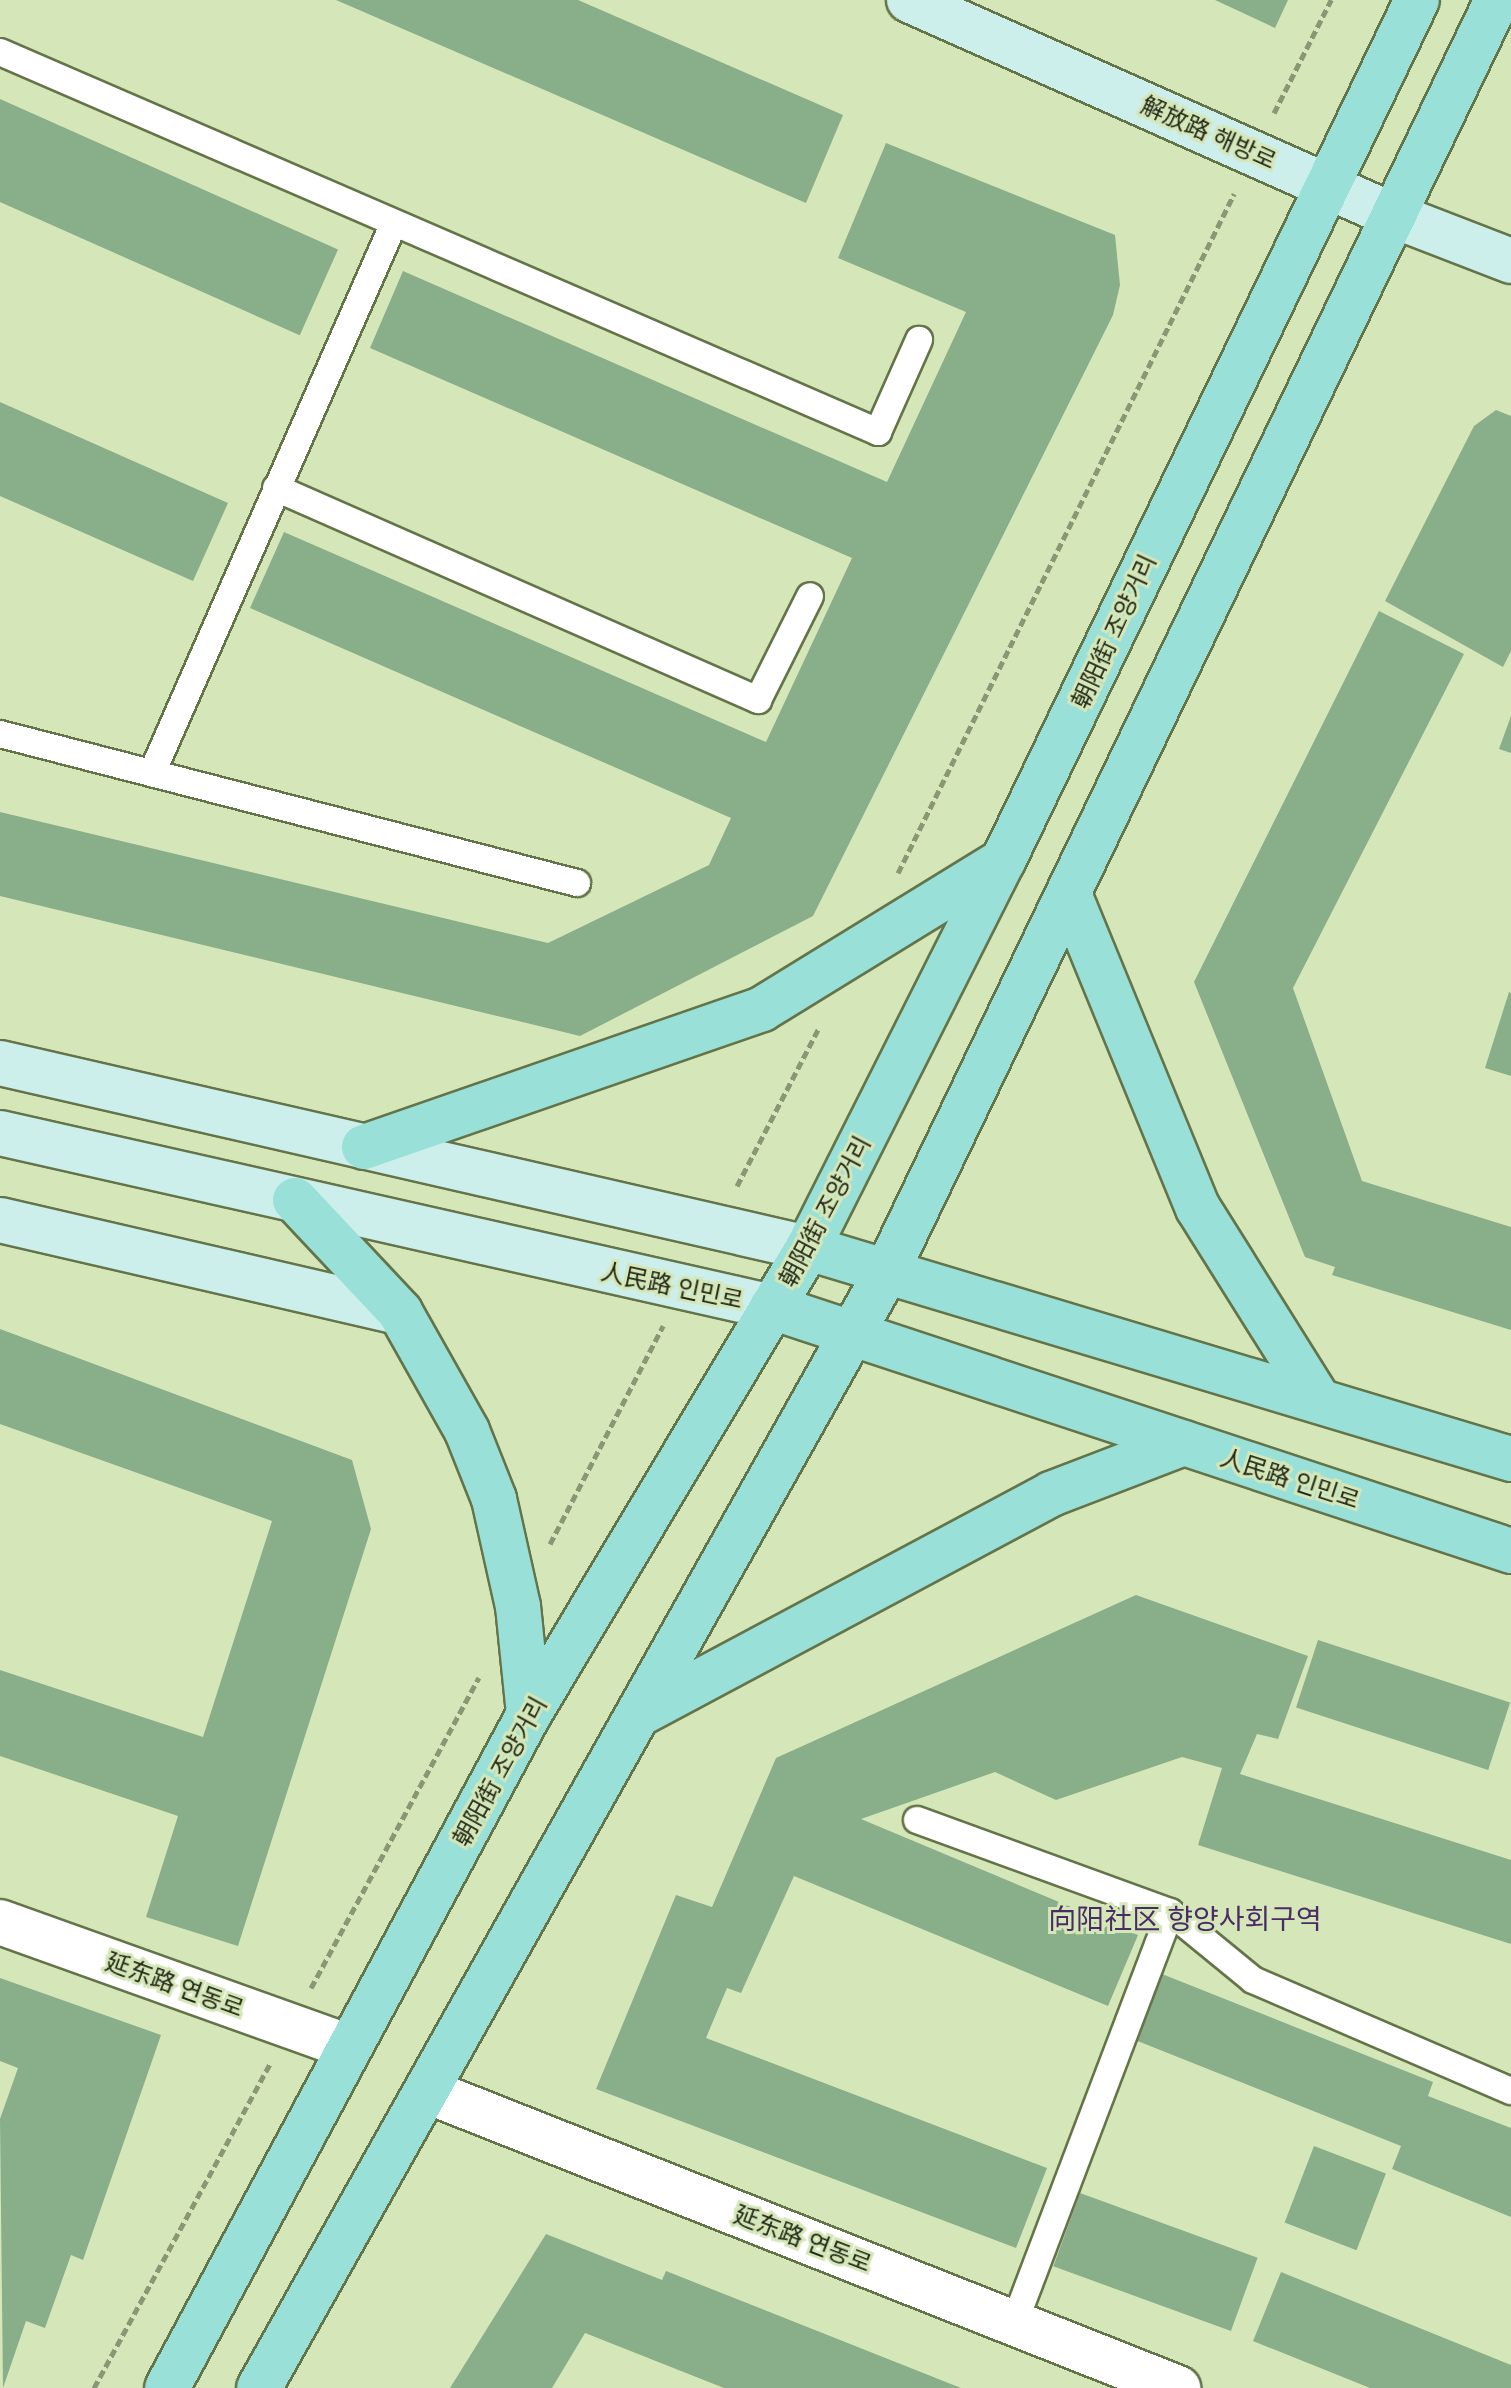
<!DOCTYPE html>
<html>
<head>
<meta charset="utf-8">
<style>
  body { margin:0 }
  #map { position:relative; width:1511px; height:2388px; overflow:hidden; background:#d5e7b8; font-family:Lato,"Noto Sans SC","Noto Sans KR",sans-serif }
  div>[style] { position:absolute }
  [style*='--x'] { left:calc(var(--x)*1px); top:calc(var(--y)*1px); width:calc(var(--w)*1px); rotate:calc(var(--a)*1deg) }
  .building>* { inset:0; background:#89ae8a; transform-origin:0 0 }
  .path>* { height:5px; margin-top:-2.5px; transform-origin:0; background:repeating-linear-gradient(90deg,#8a9774 0 8px,transparent 0 12px) }
  .roads { filter:drop-shadow(2px 0 #647449) drop-shadow(-2px 0 #647449) drop-shadow(0 2px #647449) drop-shadow(0 -2px #647449) }
  .lane>* { height:26px; margin:-13px; padding:0 13px; transform-origin:13px; border-radius:13px; background:#fff }
  .street>* { height:44px; margin:-22px; padding:0 22px; transform-origin:22px; border-radius:22px; background:#fff }
  .secondary>* { height:44px; margin:-22px; padding:0 22px; transform-origin:22px; border-radius:22px; background:#ccefec }
  .primary>* { height:44px; margin:-22px; padding:0 22px; transform-origin:22px; border-radius:22px; background:#99e0d8 }
  span { translate:-50% -50%; white-space:nowrap; text-align:center; line-height:1.15; -webkit-text-stroke:6px #d5e7b8; paint-order:stroke }
  .street-label { font-size:24px; color:#222817 }
  .quarter-label { font-size:28px; color:#492c65 }
</style>
</head>
<body>
<div id="map">
  <div class="building">
    <div style="clip-path:polygon(336px 0,578px 0,843px 115px,806px 203px)"></div>
    <div style="clip-path:polygon(1215px 0,1288px 0,1275px 28px)"></div>
    <div style="left:0;top:99px;width:370px;height:94px;rotate:24deg"></div>
    <div style="clip-path:polygon(886px 143px,1115px 235px,1120px 285px,1113px 315px,813px 916px,580px 1036px,0 896px,0 812px,548px 943px,709px 865px,731px 818px,250px 608px,284px 532px,766px 742px,852px 558px,370px 348px,403px 271px,887px 482px,966px 312px,838px 258px)"></div>
    <div style="clip-path:polygon(0 402px,228px 503px,193px 581px,0 496px)"></div>
    <div style="clip-path:polygon(1496px 410px,1511px 416px,1511px 651px,1503px 667px,1385px 601px,1474px 426px)"></div>
    <div style="clip-path:polygon(1379px 611px,1464px 654px,1293px 988px,1362px 1181px,1511px 1227px,1511px 1330px,1332px 1275px,1335px 1267px,1305px 1257px,1194px 982px)"></div>
    <div style="clip-path:polygon(1511px 716px,1511px 753px,1499px 749px)"></div>
    <div style="clip-path:polygon(1509px 992px,1511px 993px,1511px 1076px,1485px 1068px)"></div>
    <div style="clip-path:polygon(0 1329px,352px 1460px,371px 1529px,238px 1946px,146px 1917px,178px 1816px,0 1756px,0 1670px,203px 1737px,272px 1521px,0 1424px)"></div>
    <div style="clip-path:polygon(1136px 1595px,1308px 1656px,1278px 1739px,1257px 1734px,1240px 1774px,1511px 1860px,1511px 1944px,1198px 1845px,1222px 1768px,1182px 1757px,1056px 1800px,995px 1772px,861px 1819px,1138px 1935px,1108px 2006px,794px 1876px,741px 1993px,727px 1988px,706px 2038px,1047px 2168px,1016px 2248px,596px 2089px,676px 1895px,712px 1907px,776px 1758px)"></div>
    <div style="left:1318px;top:1640px;width:202px;height:71px;rotate:18deg"></div>
    <div style="clip-path:polygon(1162px 1974px,1433px 2082px,1428px 2096px,1511px 2128px,1511px 2217px,1392px 2169px,1401px 2146px,1135px 2040px)"></div>
    <div style="clip-path:polygon(0 1978px,161px 2035px,83px 2260px,71px 2255px,45px 2328px,26px 2321px,3px 2388px,0 2119px,18px 2068px,0 2061px)"></div>
    <div style="left:1314px;top:2146px;width:77px;height:82px;rotate:21deg"></div>
    <div style="left:1080px;top:2193px;width:189px;height:78px;rotate:20deg"></div>
    <div style="clip-path:polygon(546px 2234px,662px 2280px,666px 2271px,961px 2388px,724px 2388px,585px 2333px,552px 2388px,450px 2388px)"></div>
    <div style="clip-path:polygon(1281px 2272px,1511px 2365px,1511px 2388px,1370px 2388px,1253px 2341px)"></div>
  </div>
  <div class="path">
    <div style="--x:1274;--y:113;--w:127;--a:-63.2"></div>
    <div style="--x:898;--y:873;--w:758;--a:-63.67"></div>
    <div style="--x:737;--y:1186;--w:178;--a:-62.6"></div>
    <div style="--x:550;--y:1544;--w:246;--a:-62.6"></div>
    <div style="--x:311;--y:1988;--w:353;--a:-61.6"></div>
    <div style="--x:94;--y:2388;--w:369;--a:-61.5"></div>
  </div>
  <div class="roads">
    <div class="lane">
      <div style="--x:0;--y:52;--w:957;--a:23.4"></div>
      <div style="--x:878;--y:432;--w:101;--a:-66"></div>
      <div style="--x:276;--y:488;--w:527;--a:23.74"></div>
      <div style="--x:758;--y:700;--w:116;--a:-63.4"></div>
      <div style="--x:0;--y:734;--w:596;--a:14.48"></div>
      <div style="--x:152;--y:773;--w:601;--a:-66.25"></div>
      <div style="--x:917;--y:1820;--w:269;--a:20"></div>
      <div style="--x:1170;--y:1912;--w:107;--a:39.3"></div>
      <div style="--x:1253;--y:1980;--w:281;--a:23.3"></div>
      <div style="--x:1015;--y:2321;--w:437;--a:-69.2"></div>
    </div>
    <div class="street">
      <div style="--x:0;--y:1922;--w:371;--a:19.7"></div>
      <div style="--x:427;--y:2091;--w:808;--a:21.58"></div>
    </div>
    <div class="secondary">
      <div style="--x:909;--y:0;--w:529;--a:24"></div>
      <div style="--x:1392;--y:215;--w:128;--a:21.1"></div>
      <div style="--x:0;--y:1063;--w:829;--a:12.9"></div>
      <div style="--x:0;--y:1133;--w:791;--a:12.7"></div>
      <div style="--x:0;--y:1220;--w:410;--a:13"></div>
    </div>
    <div class="primary">
      <div style="--x:1069;--y:894;--w:339;--a:67.7"></div>
      <div style="--x:1198;--y:1208;--w:228;--a:57.9"></div>
      <div style="--x:364;--y:1147;--w:421;--a:-19.1"></div>
      <div style="--x:762;--y:1009;--w:283;--a:-31.6"></div>
      <div style="--x:295;--y:1200;--w:154;--a:46.8"></div>
      <div style="--x:400;--y:1312;--w:137;--a:60.6"></div>
      <div style="--x:467;--y:1431;--w:73;--a:68.3"></div>
      <div style="--x:494;--y:1499;--w:110;--a:77.4"></div>
      <div style="--x:518;--y:1606;--w:109;--a:84.2"></div>
      <div style="--x:808;--y:1248;--w:734;--a:16.71"></div>
      <div style="--x:772;--y:1307;--w:778;--a:18.27"></div>
      <div style="--x:643;--y:1712;--w:463;--a:-28.1"></div>
      <div style="--x:1051;--y:1494;--w:142;--a:-21"></div>
      <div style="--x:167;--y:2388;--w:765;--a:-61.76"></div>
      <div style="--x:529;--y:1714;--w:543;--a:-59.09"></div>
      <div style="--x:808;--y:1248;--w:433;--a:-63.3"></div>
      <div style="--x:1003;--y:861;--w:955;--a:-64.32"></div>
      <div style="--x:259;--y:2388;--w:1279;--a:-60.65"></div>
      <div style="--x:886;--y:1273;--w:1412;--a:-64.36"></div>
    </div>
  </div>
  <div class="street-label">
    <span style="left:1209px;top:132px;rotate:24deg">解放路 해방로</span>
    <span style="left:1113px;top:631px;rotate:-65deg">朝阳街 조양거리</span>
    <span style="left:824px;top:1211px;rotate:-62deg">朝阳街 조양거리</span>
    <span style="left:672px;top:1285px;rotate:12deg">人民路 인민로</span>
    <span style="left:1290px;top:1478px;rotate:18deg">人民路 인민로</span>
    <span style="left:499px;top:1771px;rotate:-61deg">朝阳街 조양거리</span>
    <span style="left:175px;top:1984px;rotate:20deg">延东路 연동로</span>
    <span style="left:803px;top:2238px;rotate:21deg">延东路 연동로</span>
  </div>
  <div class="quarter-label">
    <span style="left:1185px;top:1918px">向阳社区 향양사회구역</span>
  </div>
</div>
</body>
</html>
